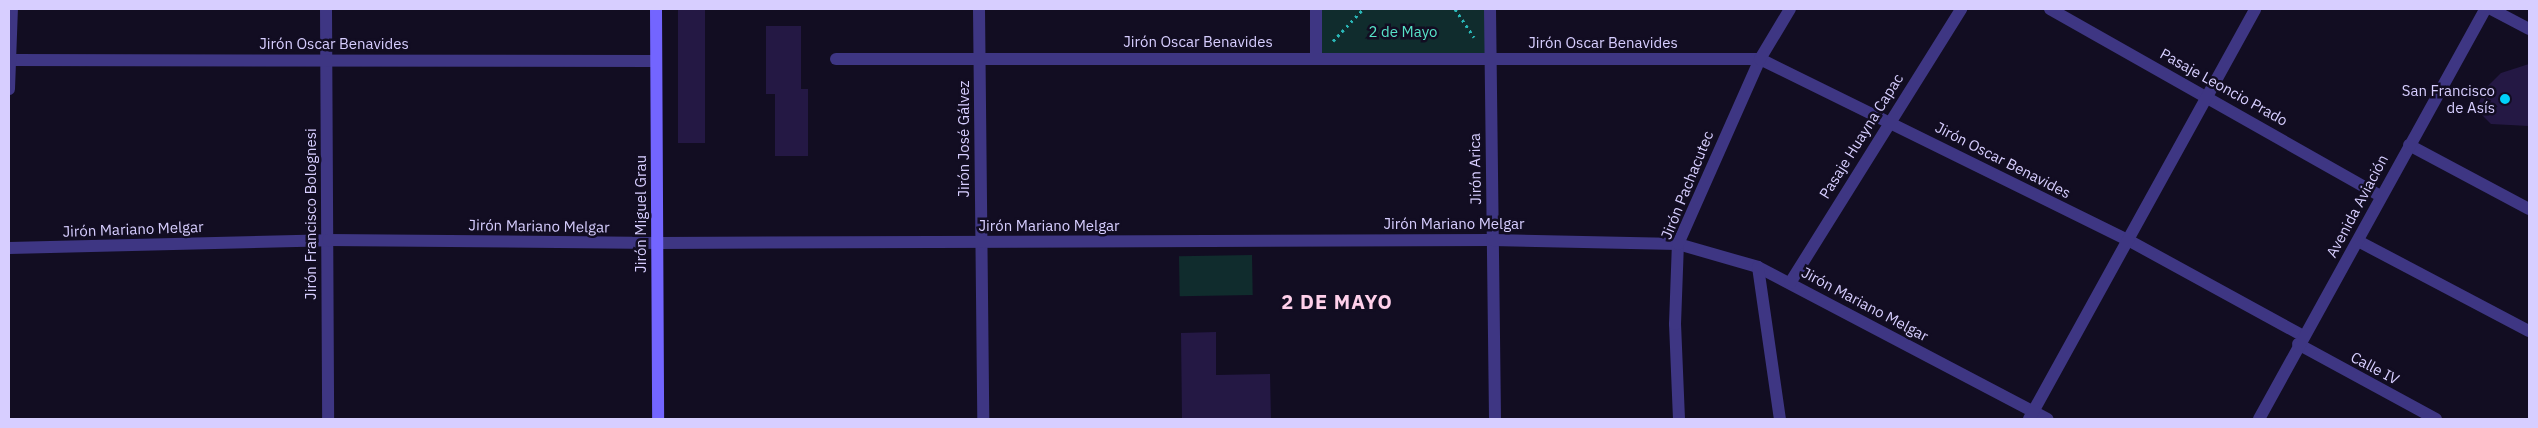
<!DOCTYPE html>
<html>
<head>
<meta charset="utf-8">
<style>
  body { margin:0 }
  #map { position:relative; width:2538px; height:428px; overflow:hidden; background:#120d22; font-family:"IBM Plex Sans",sans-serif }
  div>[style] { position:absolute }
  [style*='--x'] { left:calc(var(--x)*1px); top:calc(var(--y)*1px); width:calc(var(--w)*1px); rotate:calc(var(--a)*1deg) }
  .green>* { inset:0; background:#102c2d; transform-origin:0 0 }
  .building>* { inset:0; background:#241844; transform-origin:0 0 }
  .path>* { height:3px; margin-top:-1.5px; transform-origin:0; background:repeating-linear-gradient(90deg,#2ab7b7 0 2.5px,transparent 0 6.5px) }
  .pedestrian>* { height:12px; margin:-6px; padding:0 6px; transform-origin:6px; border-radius:6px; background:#3e3683 }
  .minor>* { height:12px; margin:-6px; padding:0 6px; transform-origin:6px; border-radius:6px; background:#3e3683 }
  .tertiary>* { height:12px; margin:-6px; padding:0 6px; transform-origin:6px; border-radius:6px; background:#3e3683 }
  .secondary>* { height:12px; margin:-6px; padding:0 6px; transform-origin:6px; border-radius:6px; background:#7365ff }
  .dots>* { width:14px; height:14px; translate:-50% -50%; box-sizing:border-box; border:2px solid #120d22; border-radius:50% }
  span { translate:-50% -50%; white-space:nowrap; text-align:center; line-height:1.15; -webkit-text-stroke:5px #120d22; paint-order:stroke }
  .park-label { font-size:15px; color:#57e3c8 }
  .street-label { font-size:15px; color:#d7ceff }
  .poi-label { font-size:15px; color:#d7ceff }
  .right { translate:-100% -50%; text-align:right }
  .district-label { font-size:20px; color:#ffd0eb; font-weight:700; letter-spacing:1px }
  .frame { position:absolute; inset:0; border:10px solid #d7ceff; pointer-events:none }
</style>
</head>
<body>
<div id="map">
  <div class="green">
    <div style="left:1319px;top:9px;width:168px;height:47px"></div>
    <div style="left:1252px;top:255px;width:40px;height:73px;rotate:89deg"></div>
  </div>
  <div class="building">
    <div style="left:678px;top:9px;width:27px;height:134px"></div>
    <div style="clip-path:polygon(766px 26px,801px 26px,801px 89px,808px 89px,808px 156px,775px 156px,775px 94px,766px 94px)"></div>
    <div style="clip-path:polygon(2529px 64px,2529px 126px,2491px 124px,2476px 109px,2485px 89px,2501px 73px)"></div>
    <div style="clip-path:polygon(1216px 332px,1216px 375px,1270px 374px,1271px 419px,1182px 419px,1181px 333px)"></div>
  </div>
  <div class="path">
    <div style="--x:1455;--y:9;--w:34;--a:56"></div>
    <div style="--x:1333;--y:41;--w:44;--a:-46.8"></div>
  </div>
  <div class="pedestrian">
    <div style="--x:2358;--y:241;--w:193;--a:27.8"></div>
  </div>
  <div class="minor">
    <div style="--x:326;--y:9;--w:410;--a:89.7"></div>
    <div style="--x:979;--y:9;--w:410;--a:89.4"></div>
    <div style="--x:1316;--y:9;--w:50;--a:90"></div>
    <div style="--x:1490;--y:9;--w:410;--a:89.3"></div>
    <div style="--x:2050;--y:9;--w:380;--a:29.5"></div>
    <div style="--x:2491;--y:9;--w:43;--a:27.8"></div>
    <div style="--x:836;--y:59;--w:924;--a:0"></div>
    <div style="--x:1760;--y:59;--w:410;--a:26.2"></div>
    <div style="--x:2128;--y:240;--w:200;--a:28.7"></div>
    <div style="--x:11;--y:60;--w:645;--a:0.09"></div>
    <div style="--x:9;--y:89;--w:80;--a:-87.9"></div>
    <div style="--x:2409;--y:145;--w:136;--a:28.1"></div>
    <div style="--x:9;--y:248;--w:319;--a:-1.4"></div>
    <div style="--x:328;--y:240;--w:330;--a:0.5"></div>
    <div style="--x:658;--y:243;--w:834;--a:-0.21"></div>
    <div style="--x:1492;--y:240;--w:186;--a:1.2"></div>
    <div style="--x:1678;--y:244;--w:83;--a:16"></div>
    <div style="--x:1758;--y:267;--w:327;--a:27.7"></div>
    <div style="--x:1758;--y:267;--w:154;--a:81.8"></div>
    <div style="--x:1790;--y:283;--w:323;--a:-58"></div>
    <div style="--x:2298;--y:344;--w:157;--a:28.5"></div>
    <div style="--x:1679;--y:419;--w:95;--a:-92.4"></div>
    <div style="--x:1675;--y:324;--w:80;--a:-87.9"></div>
    <div style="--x:1678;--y:244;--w:202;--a:-66.1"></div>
    <div style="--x:1760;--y:59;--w:58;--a:-59"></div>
    <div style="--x:2029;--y:419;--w:468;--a:-61.1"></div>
  </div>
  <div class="tertiary">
    <div style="--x:2259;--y:419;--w:468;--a:-61.1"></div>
  </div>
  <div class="secondary">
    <div style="--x:656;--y:9;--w:410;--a:89.7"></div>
  </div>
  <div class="dots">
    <div style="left:2505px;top:99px;background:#00d1f9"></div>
  </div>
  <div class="park-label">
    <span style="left:1403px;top:32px">2 de Mayo</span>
  </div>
  <div class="street-label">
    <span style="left:1198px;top:42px">Jirón Oscar Benavides</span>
    <span style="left:1603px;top:43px">Jirón Oscar Benavides</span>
    <span style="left:334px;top:44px">Jirón Oscar Benavides</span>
    <span style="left:2224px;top:87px;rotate:29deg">Pasaje Leoncio Prado</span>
    <span style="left:1861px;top:136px;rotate:-58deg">Pasaje Huayna Capac</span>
    <span style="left:964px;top:139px;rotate:-90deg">Jirón José Gálvez</span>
    <span style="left:2003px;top:160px;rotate:27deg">Jirón Oscar Benavides</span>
    <span style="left:1475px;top:169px;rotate:-91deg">Jirón Arica</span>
    <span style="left:1687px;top:185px;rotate:-68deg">Jirón Pachacutec</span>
    <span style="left:2357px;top:206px;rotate:-62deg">Avenida Aviación</span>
    <span style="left:311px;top:214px;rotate:-90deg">Jirón Francisco Bolognesi</span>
    <span style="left:641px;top:214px;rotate:-90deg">Jirón Miguel Grau</span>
    <span style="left:1454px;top:224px">Jirón Mariano Melgar</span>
    <span style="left:539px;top:226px;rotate:1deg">Jirón Mariano Melgar</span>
    <span style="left:1049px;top:226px">Jirón Mariano Melgar</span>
    <span style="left:133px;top:229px;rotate:-2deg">Jirón Mariano Melgar</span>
    <span style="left:1865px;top:304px;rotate:28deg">Jirón Mariano Melgar</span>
    <span style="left:2375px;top:368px;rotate:28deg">Calle IV</span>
  </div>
  <div class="poi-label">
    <span class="right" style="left:2495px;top:99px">San Francisco<br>de Asís</span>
  </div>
  <div class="district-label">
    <span style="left:1337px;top:301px">2 DE MAYO</span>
  </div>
  <div class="frame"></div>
</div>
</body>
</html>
